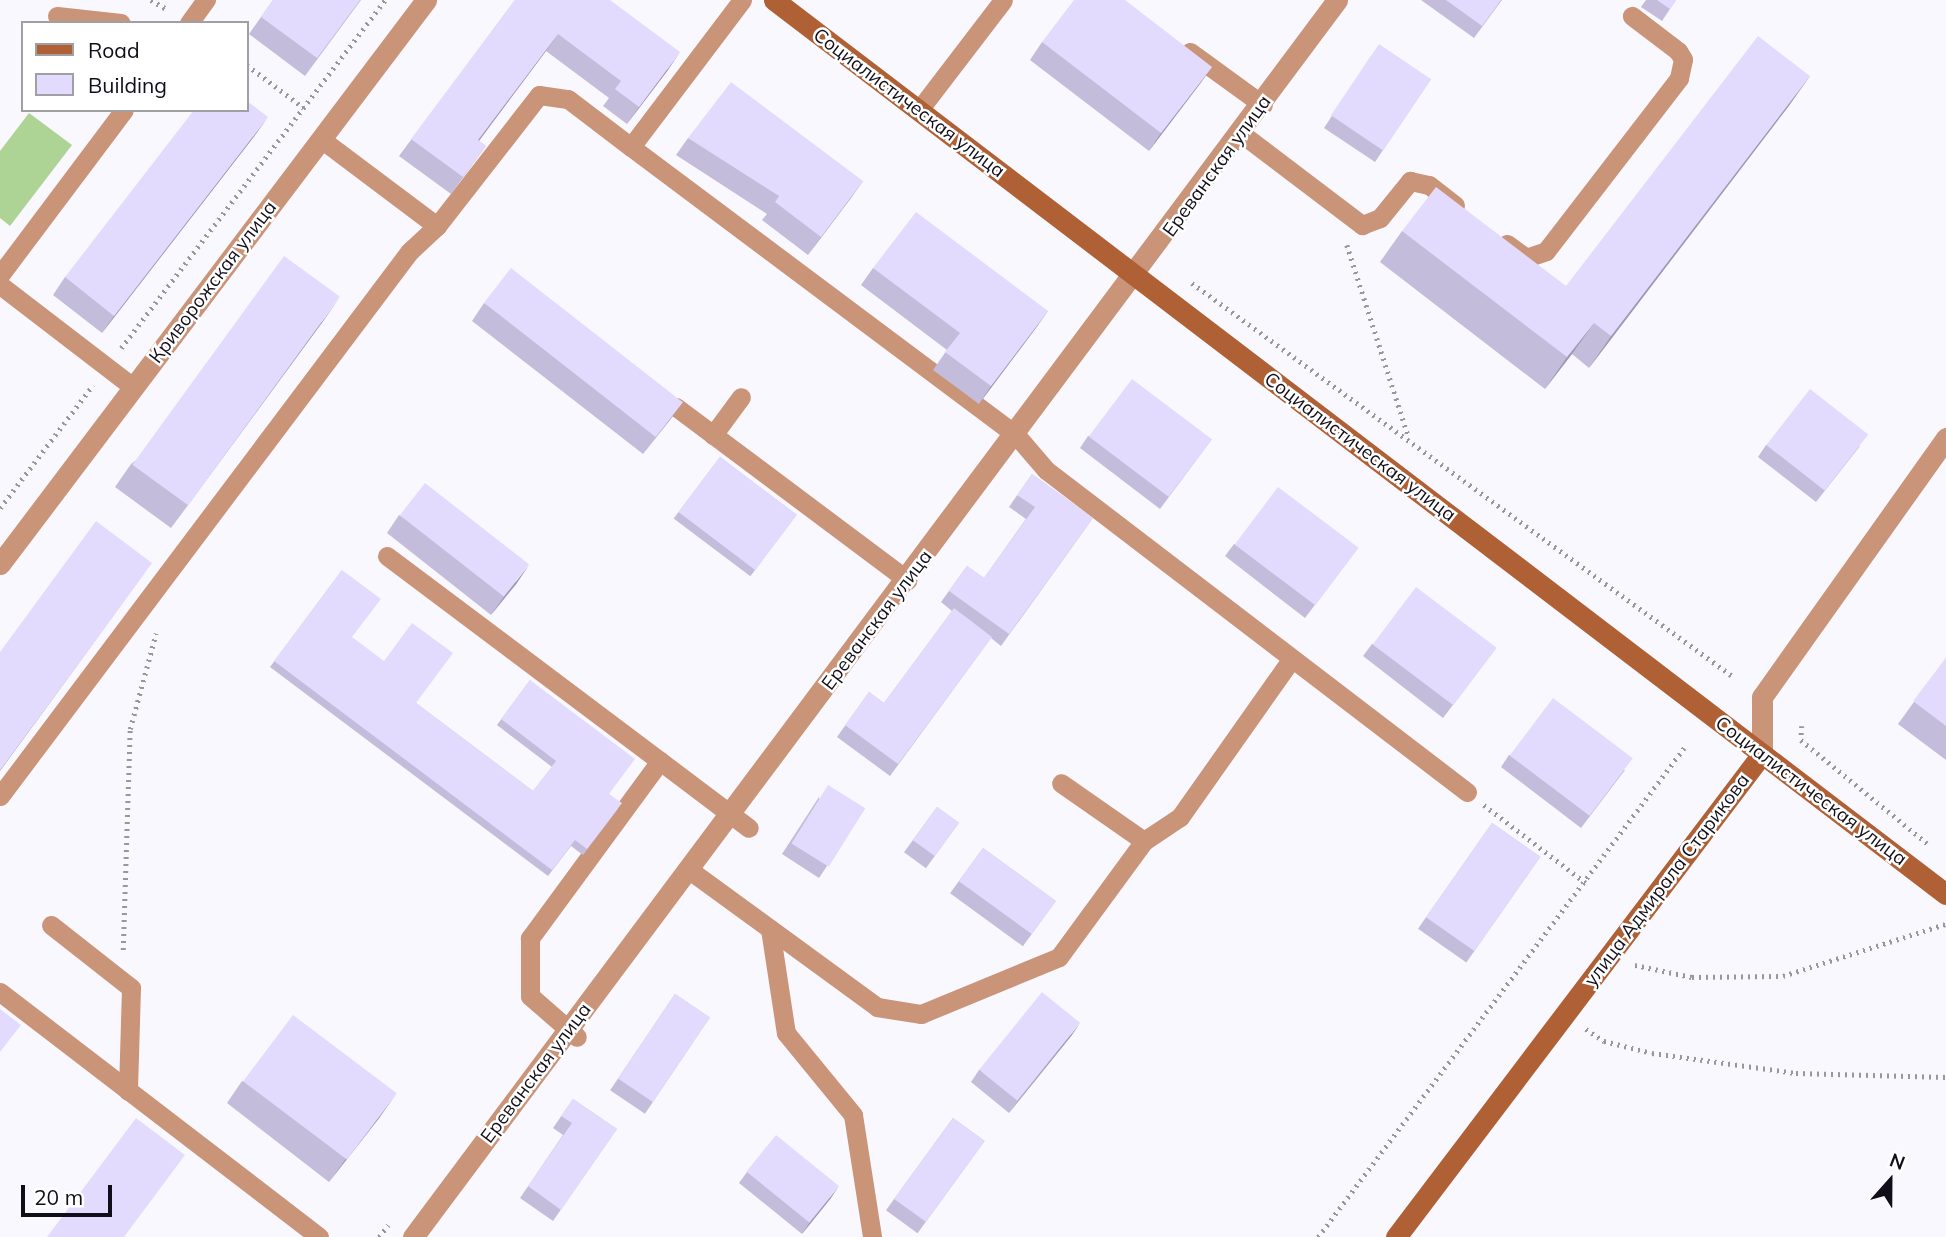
<!DOCTYPE html>
<html>
<head>
<meta charset="utf-8">
<style>
  body { margin:0 }
  #map { position:relative; width:1946px; height:1237px; overflow:hidden; background:#f9f8ff; font-family:Mulish,sans-serif }
  div>[style] { position:absolute }
  [style*='--x'] { left:calc(var(--x)*1px); top:calc(var(--y)*1px); width:calc(var(--w)*1px); rotate:calc(var(--a)*1deg) }
  .green>* { inset:0; background:#add494 }
  .path>* { height:4.5px; margin-top:-2.25px; transform-origin:0; background:repeating-linear-gradient(90deg,#98969f 0 2px,transparent 0 7px) }
  .lane>* { height:19px; margin:-9.5px; padding:0 9.5px; transform-origin:9.5px; border-radius:9.5px; background:#ca9478 }
  .street>* { height:21px; margin:-10.5px; padding:0 10.5px; transform-origin:10.5px; border-radius:10.5px; background:#ca9478 }
  .secondary>* { height:21px; margin:-10.5px; padding:0 10.5px; transform-origin:10.5px; border-radius:10.5px; background:#af6135 }
  .wall>* { inset:0; background:#c3bcda; transform-origin:0 0 }
  .shaded-wall>* { inset:0; background:#9f99b2 }
  .building>* { inset:0; background:#e3dbfe; transform-origin:0 0 }
  span { translate:-50% -50%; white-space:nowrap; text-align:center; line-height:1.15; -webkit-text-stroke:5px #fff; paint-order:stroke }
  .street-label { font-size:19px; color:#110e19 }
  .legend { position:absolute; left:21px; top:21px; width:228px; height:91px; box-sizing:border-box; background:#fff; border:2px solid #a09fa3; margin:0; padding:9px 12px; list-style:none; font-size:21px; color:#110e19 }
  .legend li { display:flex; align-items:center; gap:14px; height:35px }
  .legend b { width:35px; border:2px solid #a09fa3 }
  .north { position:absolute; left:1855px; top:1146px; width:70px; height:70px; -webkit-text-stroke:5px #fff; paint-order:stroke; rotate:21deg; font-size:19px; font-weight:700; line-height:28px; text-align:center; color:#110e19 }
  .north::after { content:''; display:block; margin:auto; width:24px; height:32px; background:#110e19; clip-path:polygon(50% 0,100% 100%,50% 72%,0 100%) }
  .scale { position:absolute; left:21px; top:1185px; width:91px; height:32px; box-sizing:border-box; border:4px solid #110e19; border-top:0; padding-left:9px; font-size:21px; line-height:24px; white-space:nowrap; color:#110e19; -webkit-text-stroke:5px #fff; paint-order:stroke }
</style>
</head>
<body>
<div id="map">
  <div class="green">
    <div style="clip-path:polygon(29px 113px,72px 145px,10px 226px,0 218px,0 151px)"></div>
  </div>
  <div class="path">
    <div style="--x:151;--y:0;--w:20;--a:30"></div>
    <div style="--x:247;--y:65;--w:71;--a:37"></div>
    <div style="--x:1347;--y:245;--w:200;--a:72.2"></div>
    <div style="--x:1192;--y:283;--w:671;--a:36.03"></div>
    <div style="--x:121;--y:348;--w:437;--a:-52.8"></div>
    <div style="--x:0;--y:508;--w:154;--a:-52.9"></div>
    <div style="--x:1802;--y:726;--w:14;--a:94"></div>
    <div style="--x:1801;--y:740;--w:164;--a:39.3"></div>
    <div style="--x:1484;--y:805;--w:128;--a:37.4"></div>
    <div style="--x:123;--y:950;--w:221;--a:-88.2"></div>
    <div style="--x:130;--y:729;--w:99;--a:-74.8"></div>
    <div style="--x:1635;--y:965;--w:58;--a:11.9"></div>
    <div style="--x:1692;--y:977;--w:91;--a:-0.6"></div>
    <div style="--x:1783;--y:976;--w:171;--a:-17.7"></div>
    <div style="--x:1586;--y:1029;--w:22;--a:34"></div>
    <div style="--x:1604;--y:1041;--w:49;--a:14"></div>
    <div style="--x:1652;--y:1053;--w:145;--a:7.9"></div>
    <div style="--x:1796;--y:1073;--w:150;--a:1.5"></div>
    <div style="--x:379;--y:1237;--w:15;--a:-53"></div>
    <div style="--x:1318;--y:1237;--w:611;--a:-53.19"></div>
  </div>
  <div class="lane">
    <div style="--x:742;--y:0;--w:184;--a:127.1"></div>
    <div style="--x:631;--y:147;--w:481;--a:36.8"></div>
    <div style="--x:1016;--y:435;--w:46;--a:49.4"></div>
    <div style="--x:1046;--y:470;--w:530;--a:37.41"></div>
    <div style="--x:57;--y:16;--w:64;--a:6.2"></div>
    <div style="--x:189;--y:23;--w:29;--a:-54"></div>
    <div style="--x:1190;--y:52;--w:90;--a:36"></div>
    <div style="--x:919;--y:110;--w:138;--a:-52.6"></div>
    <div style="--x:1242;--y:134;--w:151;--a:37.2"></div>
    <div style="--x:1362;--y:225;--w:19;--a:-21"></div>
    <div style="--x:1380;--y:218;--w:48;--a:-51"></div>
    <div style="--x:1410;--y:181;--w:19;--a:12"></div>
    <div style="--x:1429;--y:185;--w:33;--a:38"></div>
    <div style="--x:321;--y:139;--w:145;--a:36.9"></div>
    <div style="--x:437;--y:226;--w:166;--a:-52.1"></div>
    <div style="--x:539;--y:95;--w:29;--a:8"></div>
    <div style="--x:568;--y:99;--w:79;--a:37.3"></div>
    <div style="--x:1507;--y:244;--w:24;--a:36"></div>
    <div style="--x:1526;--y:258;--w:21;--a:-19"></div>
    <div style="--x:1546;--y:251;--w:218;--a:-52.4"></div>
    <div style="--x:1679;--y:78;--w:19;--a:-78"></div>
    <div style="--x:1683;--y:59;--w:9;--a:-122"></div>
    <div style="--x:1678;--y:51;--w:58;--a:-142.7"></div>
    <div style="--x:0;--y:275;--w:206;--a:-53.1"></div>
    <div style="--x:0;--y:285;--w:168;--a:37.5"></div>
    <div style="--x:676;--y:407;--w:289;--a:36.8"></div>
    <div style="--x:713;--y:435;--w:47;--a:-53.6"></div>
    <div style="--x:387;--y:556;--w:341;--a:36.9"></div>
    <div style="--x:660;--y:761;--w:220;--a:126.3"></div>
    <div style="--x:530;--y:938;--w:58;--a:90"></div>
    <div style="--x:530;--y:996;--w:62;--a:41.1"></div>
    <div style="--x:660;--y:761;--w:111;--a:37"></div>
    <div style="--x:0;--y:796;--w:681;--a:-53.06"></div>
    <div style="--x:409;--y:252;--w:38;--a:-43"></div>
    <div style="--x:1144;--y:841;--w:43;--a:-33.7"></div>
    <div style="--x:1180;--y:817;--w:194;--a:-54.8"></div>
    <div style="--x:688;--y:869;--w:234;--a:36.1"></div>
    <div style="--x:877;--y:1007;--w:45;--a:9"></div>
    <div style="--x:921;--y:1014;--w:149;--a:-22.4"></div>
    <div style="--x:1059;--y:957;--w:144;--a:-53.8"></div>
    <div style="--x:1144;--y:841;--w:101;--a:-145.1"></div>
    <div style="--x:51;--y:925;--w:102;--a:38.2"></div>
    <div style="--x:131;--y:988;--w:103;--a:91.7"></div>
    <div style="--x:770;--y:929;--w:105;--a:81.3"></div>
    <div style="--x:786;--y:1033;--w:106;--a:50.7"></div>
    <div style="--x:853;--y:1115;--w:123;--a:81.1"></div>
    <div style="--x:0;--y:992;--w:402;--a:37.5"></div>
  </div>
  <div class="street">
    <div style="--x:0;--y:564;--w:707;--a:-52.94"></div>
    <div style="--x:1762;--y:754;--w:57;--a:-90"></div>
    <div style="--x:1762;--y:697;--w:318;--a:-54.6"></div>
    <div style="--x:413;--y:1237;--w:1544;--a:-53.24"></div>
  </div>
  <div class="secondary">
    <div style="--x:774;--y:0;--w:1474;--a:37.34"></div>
    <div style="--x:1396;--y:1237;--w:606;--a:-52.85"></div>
  </div>
  <div class="wall">
    <div style="clip-path:polygon(273px 0,361px 0,305px 76px,249px 34px)"></div>
    <div style="clip-path:polygon(515px 0,668px 70px,627px 124px,603px 106px,609px 98px,546px 51px,479px 141px,486px 146px,451px 194px,399px 156px)"></div>
    <div style="clip-path:polygon(1421px 0,1502px 0,1474px 38px)"></div>
    <div style="clip-path:polygon(1646px 0,1676px 0,1662px 21px,1641px 7px)"></div>
    <div style="clip-path:polygon(1042px 42px,1212px 67px,1149px 151px,1030px 60px)"></div>
    <div style="clip-path:polygon(1371px 56px,1431px 79px,1375px 162px,1324px 128px)"></div>
    <div style="clip-path:polygon(1810px 76px,1788px 107px,1589px 368px,1572px 354px,1545px 389px,1380px 262px,1402px 231px,1566px 286px)"></div>
    <div style="clip-path:polygon(256px 134px,102px 333px,53px 295px,65px 277px)"></div>
    <div style="clip-path:polygon(688px 138px,863px 181px,808px 255px,762px 220px,767px 214px,676px 155px)"></div>
    <div style="clip-path:polygon(873px 268px,1048px 311px,979px 404px,933px 370px,947px 350px,861px 285px)"></div>
    <div style="clip-path:polygon(484px 303px,683px 402px,643px 454px,472px 321px)"></div>
    <div style="clip-path:polygon(324px 320px,171px 528px,115px 487px,131px 464px)"></div>
    <div style="clip-path:polygon(1088px 436px,1212px 439px,1160px 509px,1080px 448px)"></div>
    <div style="clip-path:polygon(1766px 445px,1860px 446px,1816px 502px,1758px 457px)"></div>
    <div style="left:720px;top:457px;width:96px;height:77px;rotate:37deg"></div>
    <div style="clip-path:polygon(1032px 474px,1093px 518px,1001px 646px,991px 638px,890px 776px,837px 737px,869px 692px,884px 703px,952px 611px,941px 602px,967px 566px,984px 578px,1026px 519px,1009px 507px)"></div>
    <div style="clip-path:polygon(399px 515px,517px 583px,491px 615px,387px 533px)"></div>
    <div style="clip-path:polygon(1234px 544px,1358px 548px,1305px 618px,1225px 556px)"></div>
    <div style="clip-path:polygon(342px 570px,352px 638px,416px 703px,533px 791px,552px 767px,497px 725px,530px 680px,609px 794px,618px 809px,583px 855px,571px 846px,548px 876px,270px 667px)"></div>
    <div style="clip-path:polygon(1372px 644px,1496px 648px,1443px 718px,1363px 656px)"></div>
    <div style="clip-path:polygon(1946px 658px,1946px 760px,1898px 724px)"></div>
    <div style="clip-path:polygon(1509px 755px,1625px 770px,1581px 828px,1501px 767px)"></div>
    <div style="clip-path:polygon(819px 797px,827px 866px,819px 878px,782px 854px)"></div>
    <div style="left:937px;top:807px;width:27px;height:56px;rotate:36deg"></div>
    <div style="left:1492px;top:823px;width:59px;height:129px;rotate:35deg"></div>
    <div style="left:983px;top:848px;width:90px;height:56px;rotate:36deg"></div>
    <div style="left:675px;top:994px;width:42px;height:116px;rotate:34deg"></div>
    <div style="clip-path:polygon(1072px 1035px,1009px 1113px,971px 1082px,979px 1070px)"></div>
    <div style="clip-path:polygon(242px 1081px,380px 1117px,329px 1182px,227px 1103px)"></div>
    <div style="clip-path:polygon(573px 1099px,617px 1129px,553px 1221px,520px 1198px,563px 1135px,553px 1128px)"></div>
    <div style="left:953px;top:1118px;width:39px;height:114px;rotate:36deg"></div>
    <div style="clip-path:polygon(747px 1172px,831px 1198px,802px 1234px,739px 1183px)"></div>
  </div>
  <div class="shaded-wall">
    <div style="clip-path:polygon(558px 34px,546px 51px,466px 158px,478px 140px)"></div>
    <div style="clip-path:polygon(680px 52px,668px 70px,627px 124px,639px 107px)"></div>
    <div style="clip-path:polygon(1212px 67px,1200px 84px,1149px 151px,1161px 133px)"></div>
    <div style="clip-path:polygon(1810px 76px,1788px 107px,1589px 368px,1611px 336px)"></div>
    <div style="clip-path:polygon(268px 117px,256px 134px,102px 333px,114px 316px)"></div>
    <div style="clip-path:polygon(863px 181px,851px 198px,808px 255px,821px 237px)"></div>
    <div style="clip-path:polygon(340px 297px,324px 320px,171px 528px,187px 506px)"></div>
    <div style="clip-path:polygon(1048px 311px,1036px 328px,979px 404px,991px 386px)"></div>
    <div style="clip-path:polygon(1594px 323px,1572px 354px,1545px 389px,1567px 357px)"></div>
    <div style="clip-path:polygon(683px 402px,670px 420px,643px 454px,656px 437px)"></div>
    <div style="clip-path:polygon(152px 563px,136px 585px,0 771px,0 770px)"></div>
    <div style="clip-path:polygon(529px 565px,517px 583px,491px 615px,503px 598px)"></div>
    <div style="clip-path:polygon(1080px 1023px,1072px 1035px,1009px 1113px,1018px 1101px)"></div>
    <div style="clip-path:polygon(396px 1094px,380px 1117px,329px 1182px,345px 1160px)"></div>
    <div style="clip-path:polygon(839px 1186px,831px 1198px,802px 1234px,810px 1222px)"></div>
  </div>
  <div class="building">
    <div style="clip-path:polygon(273px 0,360px 0,317px 58px,261px 17px)"></div>
    <div style="clip-path:polygon(515px 0,610px 0,680px 52px,639px 107px,615px 89px,621px 81px,558px 34px,478px 140px,486px 146px,463px 177px,411px 139px)"></div>
    <div style="clip-path:polygon(1074px 0,1125px 0,1212px 67px,1161px 133px,1042px 42px)"></div>
    <div style="clip-path:polygon(1446px 0,1501px 0,1482px 26px)"></div>
    <div style="clip-path:polygon(1657px 0,1676px 0,1670px 9px)"></div>
    <div style="clip-path:polygon(1758px 36px,1810px 76px,1611px 336px,1594px 323px,1567px 357px,1402px 231px,1436px 187px,1566px 286px)"></div>
    <div style="left:1379px;top:44px;width:63px;height:86px;rotate:34deg"></div>
    <div style="clip-path:polygon(731px 82px,863px 181px,821px 237px,775px 202px,779px 196px,688px 138px)"></div>
    <div style="clip-path:polygon(247px 101px,268px 117px,114px 316px,65px 277px,194px 110px,247px 110px)"></div>
    <div style="clip-path:polygon(916px 212px,1048px 311px,991px 386px,945px 352px,960px 333px,873px 268px)"></div>
    <div style="left:284px;top:256px;width:69px;height:258px;rotate:36deg"></div>
    <div style="left:511px;top:268px;width:218px;height:44px;rotate:38deg"></div>
    <div style="left:1132px;top:379px;width:100px;height:72px;rotate:37deg"></div>
    <div style="left:1810px;top:389px;width:74px;height:71px;rotate:38deg"></div>
    <div style="left:720px;top:457px;width:96px;height:69px;rotate:37deg"></div>
    <div style="clip-path:polygon(1032px 474px,1093px 518px,1009px 634px,949px 591px,967px 566px,984px 578px,1035px 507px,1017px 495px)"></div>
    <div style="left:425px;top:483px;width:132px;height:41px;rotate:38deg"></div>
    <div style="left:1278px;top:487px;width:101px;height:72px;rotate:37deg"></div>
    <div style="clip-path:polygon(96px 521px,152px 563px,0 770px,0 652px)"></div>
    <div style="clip-path:polygon(342px 570px,381px 599px,352px 637px,384px 661px,412px 623px,453px 653px,416px 703px,533px 791px,556px 761px,501px 719px,530px 680px,635px 759px,609px 794px,622px 803px,587px 849px,575px 840px,552px 870px,274px 661px)"></div>
    <div style="left:1416px;top:587px;width:101px;height:72px;rotate:37deg"></div>
    <div style="clip-path:polygon(954px 608px,992px 637px,898px 764px,845px 725px,869px 692px,884px 703px)"></div>
    <div style="clip-path:polygon(1946px 658px,1946px 726px,1913px 701px)"></div>
    <div style="left:1553px;top:698px;width:100px;height:72px;rotate:37deg"></div>
    <div style="left:828px;top:785px;width:44px;height:69px;rotate:32deg"></div>
    <div style="left:937px;top:807px;width:27px;height:41px;rotate:36deg"></div>
    <div style="left:1492px;top:823px;width:59px;height:115px;rotate:35deg"></div>
    <div style="left:983px;top:848px;width:90px;height:41px;rotate:36deg"></div>
    <div style="left:1042px;top:992px;width:49px;height:100px;rotate:39deg"></div>
    <div style="left:675px;top:994px;width:42px;height:102px;rotate:34deg"></div>
    <div style="clip-path:polygon(0 1009px,21px 1025px,0 1052px)"></div>
    <div style="left:293px;top:1015px;width:130px;height:83px;rotate:37deg"></div>
    <div style="clip-path:polygon(573px 1099px,617px 1129px,561px 1210px,528px 1186px,572px 1123px,561px 1116px)"></div>
    <div style="clip-path:polygon(136px 1118px,185px 1155px,124px 1237px,47px 1237px)"></div>
    <div style="left:953px;top:1118px;width:39px;height:100px;rotate:36deg"></div>
    <div style="left:776px;top:1135px;width:81px;height:47px;rotate:39deg"></div>
  </div>
  <div class="street-label">
    <span style="left:909px;top:103px;rotate:37deg">Социалистическая улица</span>
    <span style="left:1217px;top:166px;rotate:-54deg">Ереванская улица</span>
    <span style="left:213px;top:282px;rotate:-53deg">Криворожская улица</span>
    <span style="left:1360px;top:447px;rotate:37deg">Социалистическая улица</span>
    <span style="left:877px;top:620px;rotate:-53deg">Ереванская улица</span>
    <span style="left:1811px;top:791px;rotate:37deg">Социалистическая улица</span>
    <span style="left:1667px;top:880px;rotate:-53deg">улица Адмирала Старикова</span>
    <span style="left:536px;top:1073px;rotate:-53deg">Ереванская улица</span>
  </div>
  <ul class="legend">
  <li><b style="height:9px;background:#af6135"></b>Road</li>
  <li><b style="height:19px;background:#e3dbfe"></b>Building</li>
  </ul>
  <div class="north">N</div>
  <div class="scale">20 m</div>
</div>
</body>
</html>
